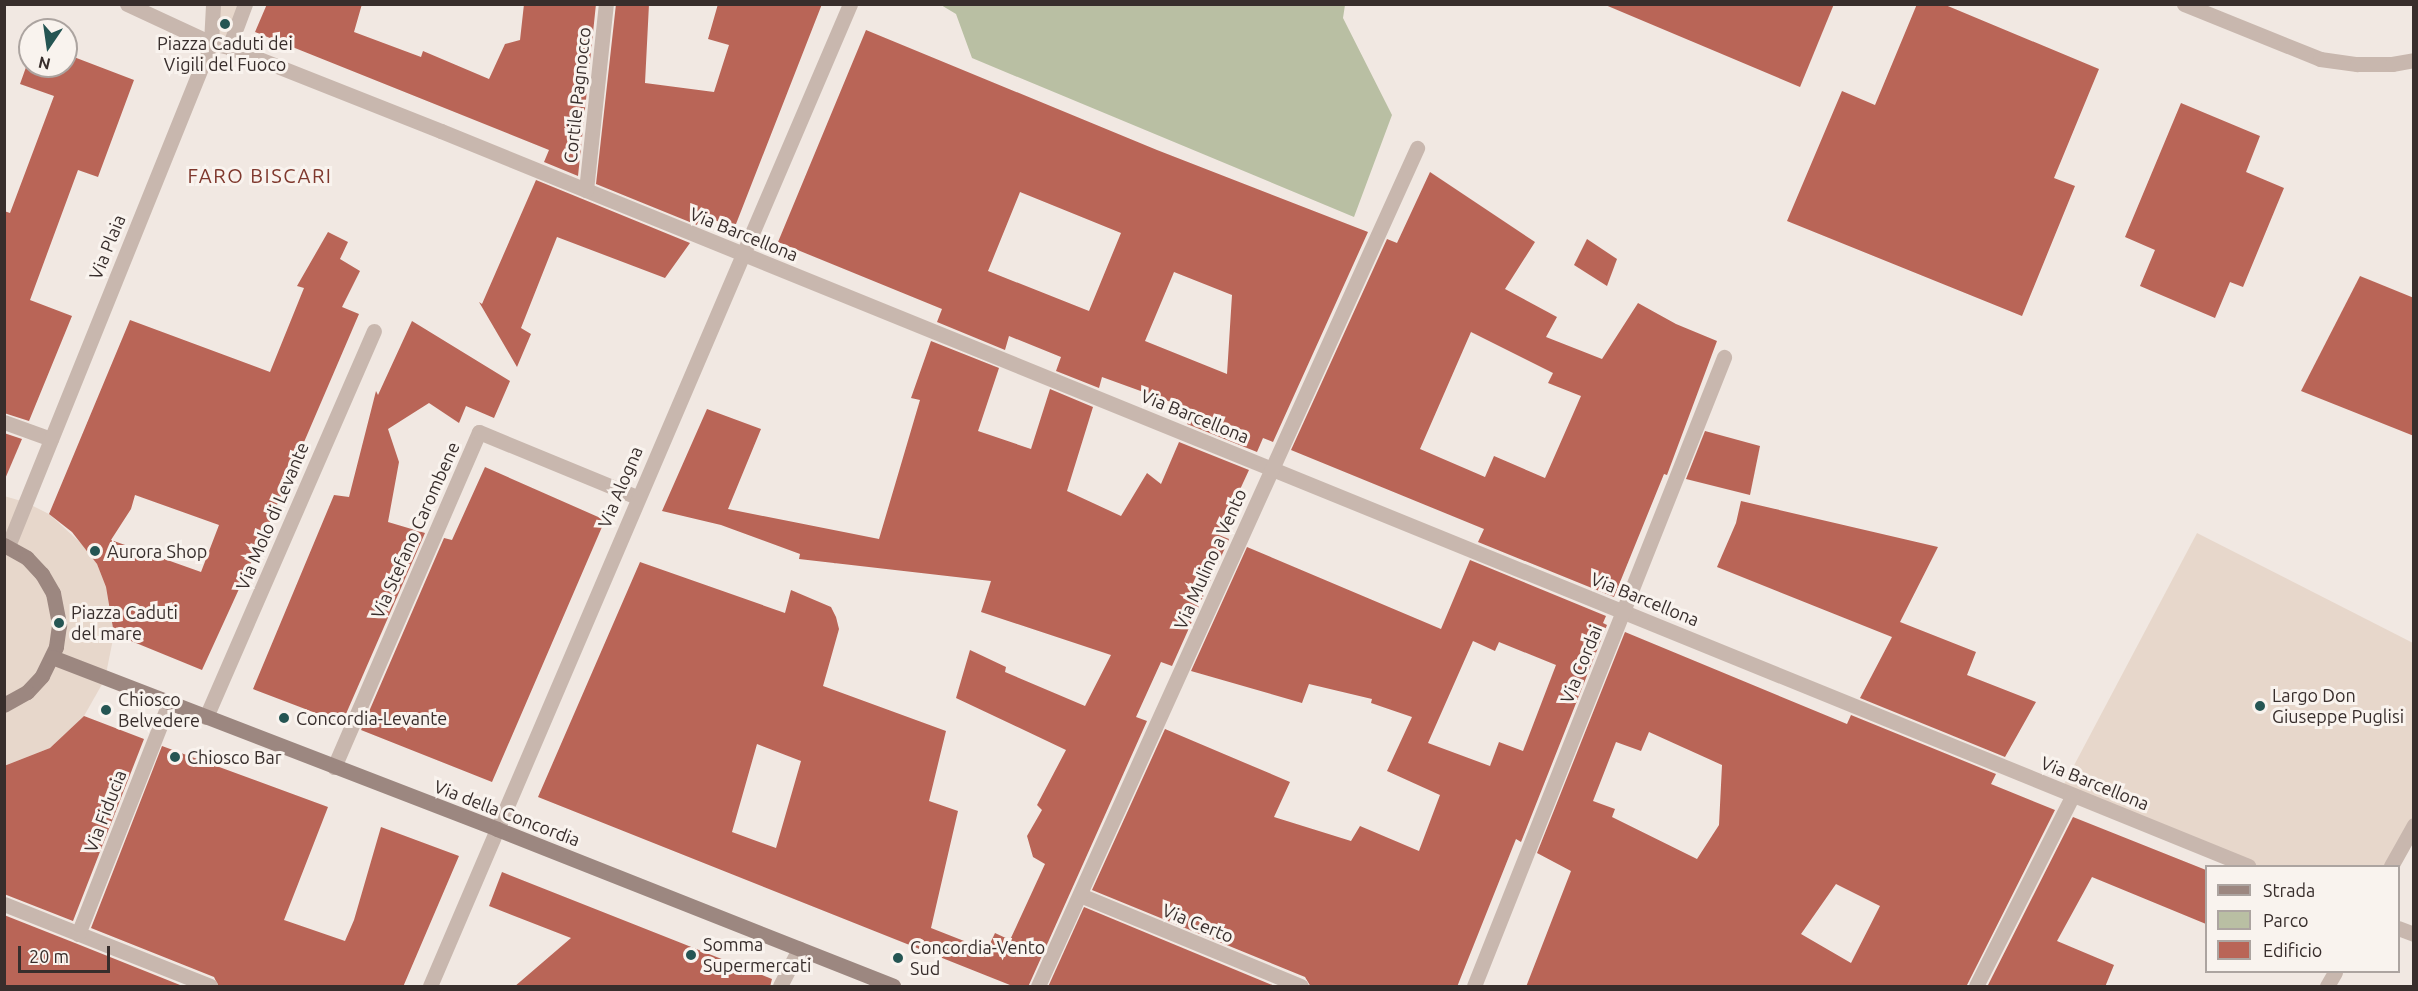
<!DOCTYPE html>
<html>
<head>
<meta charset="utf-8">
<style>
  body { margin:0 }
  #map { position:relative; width:2418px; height:991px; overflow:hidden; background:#f1e8e2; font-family:Ubuntu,sans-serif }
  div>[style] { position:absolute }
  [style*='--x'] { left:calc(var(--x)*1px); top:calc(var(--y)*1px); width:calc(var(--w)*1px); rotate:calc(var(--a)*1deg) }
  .green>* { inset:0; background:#b9bfa3 }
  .plaza>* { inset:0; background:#e7d7cb }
  .building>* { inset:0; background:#b96557 }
  .minor>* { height:15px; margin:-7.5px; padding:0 7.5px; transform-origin:7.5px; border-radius:7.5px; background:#c8b7ae }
  .tertiary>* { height:15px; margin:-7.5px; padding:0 7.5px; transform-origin:7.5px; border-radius:7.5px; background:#c8b7ae }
  .secondary>* { height:15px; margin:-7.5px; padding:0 7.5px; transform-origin:7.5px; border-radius:7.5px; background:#9c8780 }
  .dots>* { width:16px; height:16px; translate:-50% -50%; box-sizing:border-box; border:3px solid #f9f3ee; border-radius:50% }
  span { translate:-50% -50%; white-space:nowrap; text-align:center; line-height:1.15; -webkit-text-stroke:6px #f9f3ee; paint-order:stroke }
  .poi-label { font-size:18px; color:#382e2c }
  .left { translate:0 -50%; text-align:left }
  .street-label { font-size:18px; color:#382e2c }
  .neighbourhood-label { font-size:20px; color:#7f382d; letter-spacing:1.5px }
  .frame { position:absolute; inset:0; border:6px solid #382e2c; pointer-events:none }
  .legend { position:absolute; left:2205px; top:865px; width:195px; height:108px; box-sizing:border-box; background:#f9f3ee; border:2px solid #aca4a0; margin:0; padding:8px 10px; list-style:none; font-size:18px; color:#382e2c }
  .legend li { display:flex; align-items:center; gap:12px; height:30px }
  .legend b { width:30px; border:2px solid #aca4a0 }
  .north { position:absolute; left:18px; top:18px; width:60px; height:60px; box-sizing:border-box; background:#f9f3ee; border:2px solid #aca4a0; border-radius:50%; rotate:193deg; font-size:16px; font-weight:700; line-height:24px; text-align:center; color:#382e2c }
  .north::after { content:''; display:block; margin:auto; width:21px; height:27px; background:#255553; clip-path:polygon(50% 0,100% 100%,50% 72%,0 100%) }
  .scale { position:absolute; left:18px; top:946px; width:92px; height:27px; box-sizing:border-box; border:3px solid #382e2c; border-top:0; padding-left:8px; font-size:18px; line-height:21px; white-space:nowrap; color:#382e2c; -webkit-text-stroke:4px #f9f3ee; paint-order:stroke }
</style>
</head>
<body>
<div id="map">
  <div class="green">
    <div style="clip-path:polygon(941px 5px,1345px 5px,1343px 18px,1392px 115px,1354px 217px,972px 58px,956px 14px)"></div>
  </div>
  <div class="plaza">
    <div style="clip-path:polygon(213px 5px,245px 5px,229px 47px,211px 43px)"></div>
    <div style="clip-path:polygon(4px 496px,25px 502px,49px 514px,84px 546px,97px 564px,106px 587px,114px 634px,105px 679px,84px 716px,50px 748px,4px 766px)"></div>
    <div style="clip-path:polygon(2197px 533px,2413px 643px,2413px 825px,2391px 866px,2248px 866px,2061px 790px)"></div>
  </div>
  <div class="building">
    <div style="clip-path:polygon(267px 4px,362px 4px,354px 32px,421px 57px,423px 51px,489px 79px,505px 44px,520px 40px,524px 4px,596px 4px,578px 176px,544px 162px,549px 150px,255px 32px)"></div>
    <div style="clip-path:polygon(616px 4px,649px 4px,645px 83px,714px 92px,729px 45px,708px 39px,718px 4px,822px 4px,736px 224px,726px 224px,708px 218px,702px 227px,596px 184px)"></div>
    <div style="clip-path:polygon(1603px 4px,1834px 4px,1800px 87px)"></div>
    <div style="clip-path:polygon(1917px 4px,1943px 4px,2099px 69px,2054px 178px,2075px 186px,2022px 316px,1787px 221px,1842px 91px,1875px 105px)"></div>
    <div style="clip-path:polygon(evenodd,866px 30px,1157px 150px,1368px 232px,1273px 442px,1263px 438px,1257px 452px,1187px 424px,1193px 410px,1102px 377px,1099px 388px,1056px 371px,1061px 357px,1009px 336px,1005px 350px,937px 322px,942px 309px,778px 242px,866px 30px,1020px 192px,1121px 233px,1089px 311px,988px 271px,1020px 192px,866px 30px,1174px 272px,1232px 295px,1227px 374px,1145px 341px,1174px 272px)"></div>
    <div style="clip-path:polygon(66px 54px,134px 80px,98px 177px,78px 170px,30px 300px,72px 316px,29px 421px,4px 413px,4px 211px,10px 213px,54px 96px,20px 84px,30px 56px,30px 66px,66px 66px)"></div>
    <div style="clip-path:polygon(2181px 103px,2260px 136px,2246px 172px,2284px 188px,2243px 287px,2230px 282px,2215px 318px,2140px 286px,2155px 250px,2125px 237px)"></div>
    <div style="clip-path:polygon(evenodd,1430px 172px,1535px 242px,1505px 289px,1557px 317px,1546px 337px,1602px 359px,1638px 303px,1676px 324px,1717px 341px,1667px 475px,1664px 474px,1614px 597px,1478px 542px,1484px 529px,1291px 450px,1387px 239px,1397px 243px,1430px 172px,1471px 332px,1553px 373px,1548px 383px,1581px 396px,1545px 478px,1494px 456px,1485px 477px,1420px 449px,1471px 332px)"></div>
    <div style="clip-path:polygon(536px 180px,690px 243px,665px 278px,557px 237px,521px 328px,531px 334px,517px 367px,479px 302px,482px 304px)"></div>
    <div style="clip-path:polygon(evenodd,328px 232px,348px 242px,340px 259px,360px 271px,342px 307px,359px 314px,271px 519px,202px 670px,114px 634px,106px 587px,97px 564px,72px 532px,49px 514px,130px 320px,270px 372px,304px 288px,297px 286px,328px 232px,135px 495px,219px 525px,201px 572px,111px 540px,131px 509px,135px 495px)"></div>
    <div style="clip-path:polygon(1587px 239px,1617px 259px,1607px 286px,1574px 265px)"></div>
    <div style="clip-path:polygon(2360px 276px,2414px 298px,2414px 436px,2301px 391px)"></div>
    <div style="clip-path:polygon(412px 321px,510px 381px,494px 418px,466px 406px,459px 423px,429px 403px,388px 429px,399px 462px,388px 522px,425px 533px,342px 723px,253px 689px,334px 495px,349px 497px,376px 391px,378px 395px)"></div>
    <div style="clip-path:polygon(evenodd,931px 341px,999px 368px,978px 431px,1031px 449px,1050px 389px,1093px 407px,1067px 491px,1121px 516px,1147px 473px,1161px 484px,1179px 442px,1249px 470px,1219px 535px,1229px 539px,1172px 666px,1161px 662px,1136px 717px,1147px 721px,1028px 987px,1015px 987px,538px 797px,640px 562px,785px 613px,791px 590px,831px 607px,836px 617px,839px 629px,823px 686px,946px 731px,929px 801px,958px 811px,931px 928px,987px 950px,995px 933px,1010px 940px,1045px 864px,1033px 857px,1027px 836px,1042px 810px,1037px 805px,1066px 750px,956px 698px,970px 650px,1006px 667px,1005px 672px,1085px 706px,1111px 655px,981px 612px,991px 581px,799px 559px,800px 554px,721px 525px,662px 511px,707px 409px,761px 429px,728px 509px,879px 539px,920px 400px,911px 398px,931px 341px,757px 744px,801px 761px,776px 848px,732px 832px,757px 744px)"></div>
    <div style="clip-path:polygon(1705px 431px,1760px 446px,1750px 495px,1686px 479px)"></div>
    <div style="clip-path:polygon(4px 433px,22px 439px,5px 479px,4px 479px)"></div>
    <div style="clip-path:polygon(485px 467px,605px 520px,492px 782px,361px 730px,444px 538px,452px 540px)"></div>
    <div style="clip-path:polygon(1741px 501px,1938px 547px,1900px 622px,1976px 652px,1967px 675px,2036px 702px,2005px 757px,1860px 698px,1892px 637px,1717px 567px,1736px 523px)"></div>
    <div style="clip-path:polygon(evenodd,1247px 547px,1441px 629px,1470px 560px,1606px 616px,1603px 623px,1607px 625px,1521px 842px,1516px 839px,1457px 987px,1311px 987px,1305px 977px,1092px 890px,1165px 729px,1290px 782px,1274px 817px,1351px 841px,1360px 826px,1419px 851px,1440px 795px,1387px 771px,1412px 717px,1371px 703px,1372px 699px,1309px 684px,1302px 703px,1191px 671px,1247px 547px,1473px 641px,1495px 651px,1499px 642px,1556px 665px,1523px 751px,1499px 742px,1490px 766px,1428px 743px,1473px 641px)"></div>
    <div style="clip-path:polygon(evenodd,1625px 632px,1847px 724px,1851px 715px,1996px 774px,1991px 784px,2055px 810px,1966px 987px,1526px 987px,1571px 871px,1537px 853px,1625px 632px,1649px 732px,1722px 765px,1719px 825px,1697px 859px,1612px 817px,1615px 809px,1593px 801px,1616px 742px,1641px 751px,1649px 732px,1625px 632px,1836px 884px,1880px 906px,1851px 963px,1801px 934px,1836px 884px)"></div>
    <div style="clip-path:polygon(84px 716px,144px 739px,73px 921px,4px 894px,4px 766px,50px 748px)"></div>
    <div style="clip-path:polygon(162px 746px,328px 807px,284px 920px,345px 941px,354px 920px,381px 827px,459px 856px,403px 987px,219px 987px,214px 977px,91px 928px)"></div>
    <div style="clip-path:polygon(2073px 817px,2206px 870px,2206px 924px,2092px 877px,2057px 941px,2114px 965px,2105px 987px,1987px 987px)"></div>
    <div style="clip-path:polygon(502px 872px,772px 979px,770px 987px,514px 987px,571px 938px,489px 906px)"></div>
    <div style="clip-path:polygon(1084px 907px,1277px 987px,1048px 987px)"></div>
    <div style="clip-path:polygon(4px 915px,75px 943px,185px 987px,4px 987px)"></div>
  </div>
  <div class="minor">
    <div style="--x:127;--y:4;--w:93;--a:24.9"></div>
    <div style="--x:211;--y:43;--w:18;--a:13"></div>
    <div style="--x:229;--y:47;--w:228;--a:21.6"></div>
    <div style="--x:441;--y:131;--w:1951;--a:22.13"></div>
    <div style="--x:2184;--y:4;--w:147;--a:22"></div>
    <div style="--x:2320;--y:59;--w:37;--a:8"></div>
    <div style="--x:2357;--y:64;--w:35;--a:0"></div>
    <div style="--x:2392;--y:64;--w:22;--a:-10"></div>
    <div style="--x:229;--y:47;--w:46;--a:-69.6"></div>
    <div style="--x:586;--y:190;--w:187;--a:-83.9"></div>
    <div style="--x:4;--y:422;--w:50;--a:19.9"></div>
    <div style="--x:206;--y:717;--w:421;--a:-66.5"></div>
    <div style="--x:334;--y:767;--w:365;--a:-66.6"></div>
    <div style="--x:479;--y:432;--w:171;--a:22.4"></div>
    <div style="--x:2391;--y:866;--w:47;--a:-60.7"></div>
    <div style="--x:1080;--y:895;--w:239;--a:22.4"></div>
    <div style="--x:4;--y:904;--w:222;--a:21.7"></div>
    <div style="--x:2398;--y:928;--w:17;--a:21"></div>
    <div style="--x:78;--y:934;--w:248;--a:-68.5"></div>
    <div style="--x:430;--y:986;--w:1068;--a:-66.84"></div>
    <div style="--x:780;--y:986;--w:42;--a:-62.8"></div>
    <div style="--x:1038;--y:986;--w:920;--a:-65.66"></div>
    <div style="--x:1474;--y:986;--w:677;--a:-68.32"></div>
    <div style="--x:1976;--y:986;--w:214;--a:-63.1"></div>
    <div style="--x:2327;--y:986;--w:16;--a:-60"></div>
  </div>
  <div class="tertiary">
    <div style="--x:8;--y:546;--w:542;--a:-68.02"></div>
    <div style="--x:211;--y:43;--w:39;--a:-87"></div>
  </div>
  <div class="secondary">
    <div style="--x:4;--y:545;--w:26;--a:29"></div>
    <div style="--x:27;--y:558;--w:22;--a:47"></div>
    <div style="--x:42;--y:574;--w:22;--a:60"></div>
    <div style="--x:53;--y:593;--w:33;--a:79"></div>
    <div style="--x:59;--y:625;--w:22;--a:98"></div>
    <div style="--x:56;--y:647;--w:32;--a:116"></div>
    <div style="--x:42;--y:676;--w:22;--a:133"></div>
    <div style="--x:27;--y:692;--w:26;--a:151"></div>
    <div style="--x:52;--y:657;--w:477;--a:21.1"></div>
    <div style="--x:497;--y:829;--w:426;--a:21.6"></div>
  </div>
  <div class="dots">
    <div style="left:225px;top:24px;background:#255553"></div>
    <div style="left:95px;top:551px;background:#255553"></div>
    <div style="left:59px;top:623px;background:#255553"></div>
    <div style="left:2260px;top:706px;background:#255553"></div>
    <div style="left:106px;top:710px;background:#255553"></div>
    <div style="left:284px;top:718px;background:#255553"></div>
    <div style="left:175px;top:757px;background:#255553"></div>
    <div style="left:691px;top:955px;background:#255553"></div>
    <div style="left:898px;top:958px;background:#255553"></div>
  </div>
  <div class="poi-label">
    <span style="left:225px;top:54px">Piazza Caduti dei<br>Vigili del Fuoco</span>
    <span class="left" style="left:107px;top:551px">Aurora Shop</span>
    <span class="left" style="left:71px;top:623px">Piazza Caduti<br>del mare</span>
    <span class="left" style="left:2272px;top:706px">Largo Don<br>Giuseppe Puglisi</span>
    <span class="left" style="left:118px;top:710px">Chiosco<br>Belvedere</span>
    <span class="left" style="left:296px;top:718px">Concordia-Levante</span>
    <span class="left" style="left:187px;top:757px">Chiosco Bar</span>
    <span class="left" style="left:703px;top:955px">Somma<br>Supermercati</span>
    <span class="left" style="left:910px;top:958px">Concordia-Vento<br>Sud</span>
  </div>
  <div class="street-label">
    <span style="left:577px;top:95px;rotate:-84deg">Cortile Pagnocco</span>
    <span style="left:744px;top:234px;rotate:22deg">Via Barcellona</span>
    <span style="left:107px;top:247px;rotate:-68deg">Via Plaia</span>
    <span style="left:1195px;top:416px;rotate:22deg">Via Barcellona</span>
    <span style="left:620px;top:487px;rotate:-67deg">Via Alogna</span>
    <span style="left:272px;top:516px;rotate:-67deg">Via Molo di Levante</span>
    <span style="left:415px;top:530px;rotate:-66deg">Via Stefano Carombene</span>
    <span style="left:1210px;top:559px;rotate:-66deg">Via Mulino a Vento</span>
    <span style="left:1645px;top:599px;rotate:22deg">Via Barcellona</span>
    <span style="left:1581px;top:664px;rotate:-68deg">Via Cordai</span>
    <span style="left:2095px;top:783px;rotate:22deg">Via Barcellona</span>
    <span style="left:105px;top:811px;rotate:-69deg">Via Fiducia</span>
    <span style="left:507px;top:813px;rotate:21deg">Via della Concordia</span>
    <span style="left:1198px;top:923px;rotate:22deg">Via Certo</span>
  </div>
  <div class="neighbourhood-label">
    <span style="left:260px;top:175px">FARO BISCARI</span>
  </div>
  <div class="frame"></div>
  <ul class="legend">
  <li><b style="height:8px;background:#9c8780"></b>Strada</li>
  <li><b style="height:16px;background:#b9bfa3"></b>Parco</li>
  <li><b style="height:16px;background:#b96557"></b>Edificio</li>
  </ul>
  <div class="north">N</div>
  <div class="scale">20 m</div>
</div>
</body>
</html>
